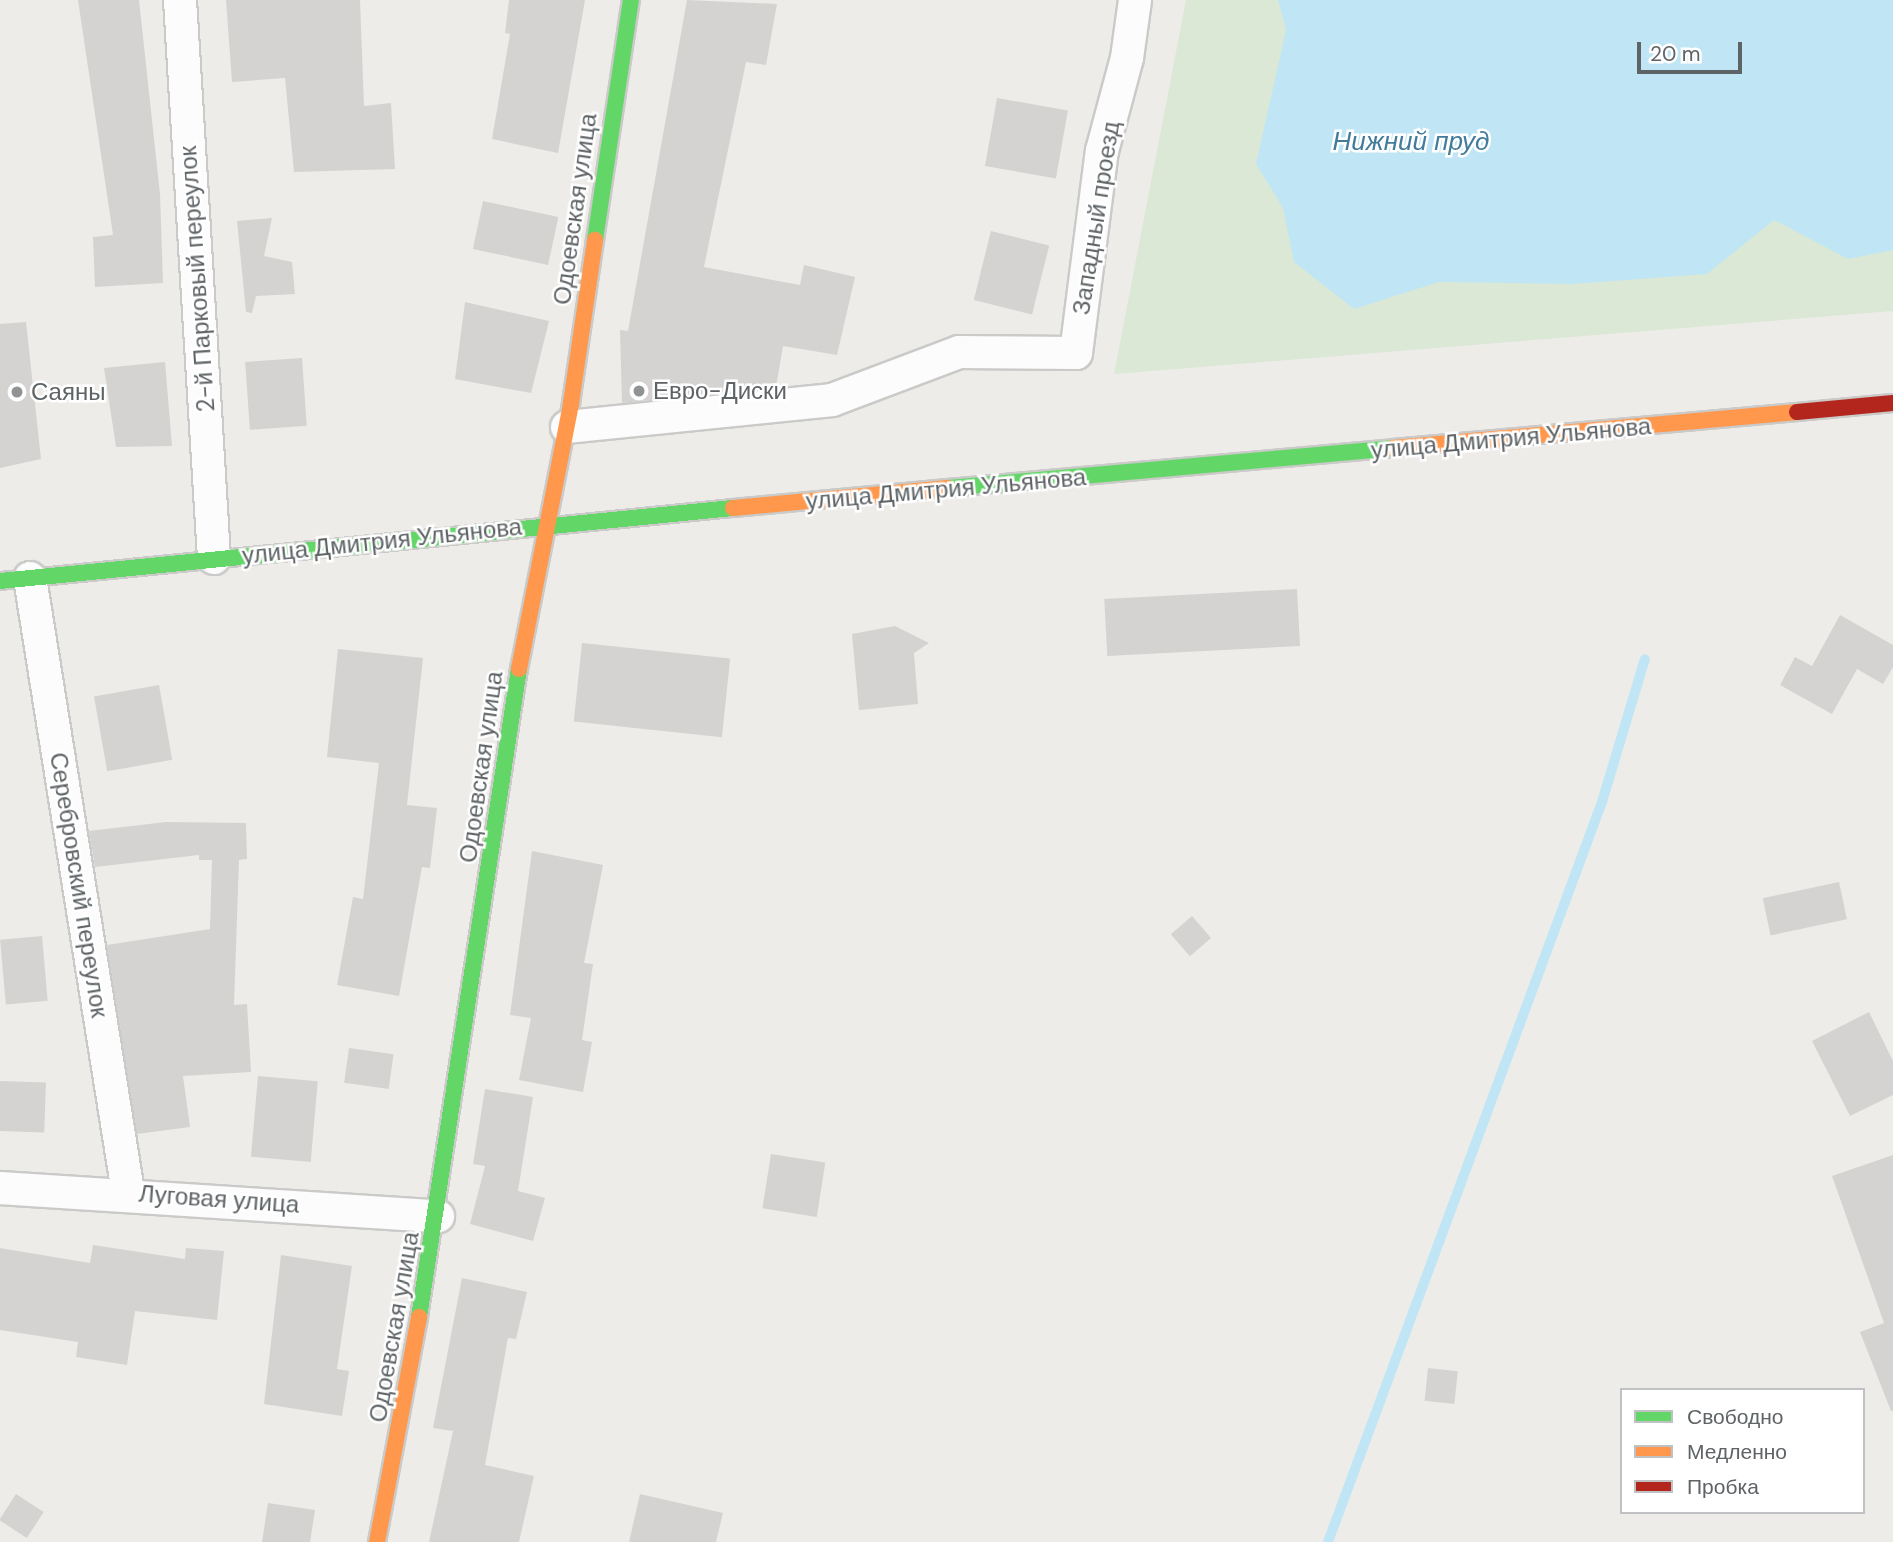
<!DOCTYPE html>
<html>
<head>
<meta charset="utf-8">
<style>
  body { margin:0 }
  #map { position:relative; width:1893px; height:1542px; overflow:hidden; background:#eeece9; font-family:"DM Sans",sans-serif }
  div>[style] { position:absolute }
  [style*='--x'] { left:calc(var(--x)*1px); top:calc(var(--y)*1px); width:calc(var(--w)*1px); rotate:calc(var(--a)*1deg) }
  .green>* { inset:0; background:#dae8d5 }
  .water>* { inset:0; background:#c0e6f5 }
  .stream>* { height:10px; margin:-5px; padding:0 5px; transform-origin:5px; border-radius:5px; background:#c0e6f5 }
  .building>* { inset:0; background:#d4d3d2; transform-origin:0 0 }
  .roads { filter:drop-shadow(2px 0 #cacac9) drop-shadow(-2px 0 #cacac9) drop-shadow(0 2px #cacac9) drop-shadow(0 -2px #cacac9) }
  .street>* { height:32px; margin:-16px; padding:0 16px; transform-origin:16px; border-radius:16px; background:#fcfcfc }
  .fast>* { height:16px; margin:-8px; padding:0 8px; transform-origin:8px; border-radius:8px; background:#63d668 }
  .slow>* { height:16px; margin:-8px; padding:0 8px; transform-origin:8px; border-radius:8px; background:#ff974d }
  .jam>* { height:16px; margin:-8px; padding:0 8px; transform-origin:8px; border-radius:8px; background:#b3261e }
  .dots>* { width:19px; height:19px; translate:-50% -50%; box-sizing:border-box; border:4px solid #fff; border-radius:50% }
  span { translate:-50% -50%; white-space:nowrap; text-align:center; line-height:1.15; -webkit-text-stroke:5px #fff; paint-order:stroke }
  .street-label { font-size:24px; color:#5e6366 }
  .poi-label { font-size:24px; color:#5e6366 }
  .left { translate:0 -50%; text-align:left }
  .water-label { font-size:26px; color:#437b9b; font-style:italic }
  .legend { position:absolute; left:1620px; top:1388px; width:245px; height:126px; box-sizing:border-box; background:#fff; border:2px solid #bfc1c2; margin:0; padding:9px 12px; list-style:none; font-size:21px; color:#5e6366 }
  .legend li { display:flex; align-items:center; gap:14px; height:35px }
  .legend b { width:35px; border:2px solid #bfc1c2 }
  .scale { position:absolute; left:1637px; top:42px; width:105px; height:32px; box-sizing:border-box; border:4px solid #5e6366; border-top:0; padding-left:9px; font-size:21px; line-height:24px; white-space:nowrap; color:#5e6366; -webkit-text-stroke:5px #fff; paint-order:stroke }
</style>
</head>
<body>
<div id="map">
  <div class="green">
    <div style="clip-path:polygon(1186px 0,1893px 0,1893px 311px,1114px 374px)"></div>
  </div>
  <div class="water">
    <div style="clip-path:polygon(1278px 0,1893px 0,1893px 250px,1848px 259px,1774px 220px,1707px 274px,1572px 284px,1439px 282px,1354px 309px,1294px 262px,1283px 208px,1256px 164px,1286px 30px)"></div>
  </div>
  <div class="stream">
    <div style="--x:1328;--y:1542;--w:789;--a:-69.68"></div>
    <div style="--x:1602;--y:802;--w:149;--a:-73.3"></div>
  </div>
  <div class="building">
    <div style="clip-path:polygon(78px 0,139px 0,160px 194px,163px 283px,95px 287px,93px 237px,113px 235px)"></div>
    <div style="clip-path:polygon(226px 0,360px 0,364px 106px,391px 103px,395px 169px,294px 172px,285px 78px,232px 82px)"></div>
    <div style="clip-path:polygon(509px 0,585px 0,558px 153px,492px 139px,510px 34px,505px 33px)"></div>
    <div style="clip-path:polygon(687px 0,777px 4px,766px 65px,746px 62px,704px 267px,800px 285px,804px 265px,855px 277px,837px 355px,783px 346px,776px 387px,622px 403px,620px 330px,628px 331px)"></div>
    <div style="left:997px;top:98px;width:72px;height:69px;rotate:10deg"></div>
    <div style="left:483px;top:201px;width:77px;height:49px;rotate:12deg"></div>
    <div style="clip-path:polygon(272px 218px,264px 256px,292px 262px,295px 294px,256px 296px,252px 313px,246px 312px,237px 221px)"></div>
    <div style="left:991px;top:231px;width:60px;height:71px;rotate:14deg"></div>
    <div style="clip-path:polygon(465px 302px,549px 321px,531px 393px,455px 379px)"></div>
    <div style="clip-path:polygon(26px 322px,41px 459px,0 468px,0 324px)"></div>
    <div style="left:302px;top:358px;width:68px;height:57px;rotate:86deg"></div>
    <div style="clip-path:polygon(165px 362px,172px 446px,116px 447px,104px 368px)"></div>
    <div style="left:1297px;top:589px;width:57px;height:193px;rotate:87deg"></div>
    <div style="clip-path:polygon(1840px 615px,1893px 645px,1893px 667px,1883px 684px,1857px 669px,1832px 714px,1780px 685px,1795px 657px,1812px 666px)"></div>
    <div style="clip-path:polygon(895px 626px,929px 643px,914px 653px,918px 704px,859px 710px,852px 634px)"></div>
    <div style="left:582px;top:643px;width:149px;height:79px;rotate:6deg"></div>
    <div style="clip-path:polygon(338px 649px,423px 658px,407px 805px,437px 808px,430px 868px,422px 867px,399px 996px,337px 985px,353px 897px,363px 899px,379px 763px,327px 757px)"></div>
    <div style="left:159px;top:685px;width:76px;height:66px;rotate:80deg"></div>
    <div style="clip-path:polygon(166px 822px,246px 823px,247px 859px,239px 860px,234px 1005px,247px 1004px,251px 1072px,183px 1076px,190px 1127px,137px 1134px,107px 945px,210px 929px,212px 860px,199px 860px,199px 855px,95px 867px,89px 831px)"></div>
    <div style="clip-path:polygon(532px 851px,603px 865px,584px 963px,593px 964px,582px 1040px,592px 1042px,583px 1092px,519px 1080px,531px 1018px,510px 1015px)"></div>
    <div style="left:1839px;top:882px;width:38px;height:78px;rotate:78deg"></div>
    <div style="left:1192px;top:916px;width:29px;height:28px;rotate:49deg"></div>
    <div style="left:42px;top:936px;width:65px;height:42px;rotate:85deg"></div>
    <div style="clip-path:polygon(1869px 1012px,1893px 1061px,1893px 1095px,1850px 1116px,1812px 1041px)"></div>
    <div style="left:349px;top:1048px;width:45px;height:35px;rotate:8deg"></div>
    <div style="left:258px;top:1076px;width:60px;height:81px;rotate:5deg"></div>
    <div style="left:0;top:1081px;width:46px;height:50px;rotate:2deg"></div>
    <div style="clip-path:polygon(485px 1089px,533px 1097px,518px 1191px,545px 1198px,533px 1241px,470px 1224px,485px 1166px,473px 1164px)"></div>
    <div style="left:771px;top:1154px;width:55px;height:55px;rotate:9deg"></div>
    <div style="clip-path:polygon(1893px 1155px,1893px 1411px,1891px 1411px,1860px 1332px,1884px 1323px,1832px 1176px)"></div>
    <div style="clip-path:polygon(93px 1245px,185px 1259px,186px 1248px,224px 1251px,217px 1320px,135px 1311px,127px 1365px,76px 1357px,78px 1342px,0 1330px,0 1248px,90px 1263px)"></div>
    <div style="clip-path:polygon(281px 1255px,352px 1266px,337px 1369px,349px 1371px,342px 1416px,264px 1404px)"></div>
    <div style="clip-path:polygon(462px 1278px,527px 1292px,516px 1339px,508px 1338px,485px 1465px,534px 1476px,519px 1542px,429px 1542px,453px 1431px,433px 1428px)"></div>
    <div style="left:1428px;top:1368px;width:30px;height:33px;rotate:6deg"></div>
    <div style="left:16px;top:1494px;width:33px;height:31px;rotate:33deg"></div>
    <div style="clip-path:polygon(640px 1494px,723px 1513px,716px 1542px,629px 1542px)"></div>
    <div style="clip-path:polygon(268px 1503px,315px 1510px,310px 1542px,262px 1542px)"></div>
  </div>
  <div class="roads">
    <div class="street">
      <div style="--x:180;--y:0;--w:559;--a:86.51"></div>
      <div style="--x:567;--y:427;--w:266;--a:-5.8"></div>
      <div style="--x:832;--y:400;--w:136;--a:-20.7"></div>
      <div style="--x:959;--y:352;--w:117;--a:0.5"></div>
      <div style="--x:1076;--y:353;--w:204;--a:-82.7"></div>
      <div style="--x:1102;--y:151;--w:96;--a:-75"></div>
      <div style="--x:1127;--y:58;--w:59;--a:-82.1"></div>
      <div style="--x:30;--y:578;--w:622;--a:80.93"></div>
      <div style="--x:0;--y:1188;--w:439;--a:3.7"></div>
    </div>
    <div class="fast">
      <div style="--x:595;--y:240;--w:243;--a:-81.5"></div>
      <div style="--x:948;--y:488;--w:447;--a:-5.1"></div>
      <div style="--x:0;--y:581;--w:737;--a:-5.69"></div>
      <div style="--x:419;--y:1317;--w:656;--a:-81.23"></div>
    </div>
    <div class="slow">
      <div style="--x:1393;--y:448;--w:406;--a:-5.1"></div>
      <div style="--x:733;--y:508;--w:216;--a:-5.3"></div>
      <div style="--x:519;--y:669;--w:271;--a:-78.9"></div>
      <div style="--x:571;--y:403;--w:165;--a:-81.6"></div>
      <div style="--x:377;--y:1542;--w:229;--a:-79.4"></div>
    </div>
    <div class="jam">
      <div style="--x:1797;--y:412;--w:96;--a:-5.4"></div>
    </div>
  </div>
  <div class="dots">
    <div style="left:639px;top:391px;background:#909394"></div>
    <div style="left:17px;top:392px;background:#909394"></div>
  </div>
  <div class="street-label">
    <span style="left:575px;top:209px;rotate:-82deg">Одоевская улица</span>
    <span style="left:1096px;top:218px;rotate:-81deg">Западный проезд</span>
    <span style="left:197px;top:279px;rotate:-94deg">2-й Парковый переулок</span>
    <span style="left:1511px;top:438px;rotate:-5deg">улица Дмитрия Ульянова</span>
    <span style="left:946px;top:489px;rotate:-5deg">улица Дмитрия Ульянова</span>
    <span style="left:382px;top:541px;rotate:-6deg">улица Дмитрия Ульянова</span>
    <span style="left:481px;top:767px;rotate:-82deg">Одоевская улица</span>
    <span style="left:79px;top:885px;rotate:81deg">Серебровский переулок</span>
    <span style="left:219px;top:1199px;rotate:4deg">Луговая улица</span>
    <span style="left:394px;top:1327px;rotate:-80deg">Одоевская улица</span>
  </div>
  <div class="poi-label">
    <span class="left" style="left:653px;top:391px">Евро-Диски</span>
    <span class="left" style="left:31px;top:392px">Саяны</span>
  </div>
  <div class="water-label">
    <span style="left:1411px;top:142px">Нижний пруд</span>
  </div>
  <ul class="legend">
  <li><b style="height:9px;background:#63d668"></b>Свободно</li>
  <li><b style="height:9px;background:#ff974d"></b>Медленно</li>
  <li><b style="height:9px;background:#b3261e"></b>Пробка</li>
  </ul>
  <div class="scale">20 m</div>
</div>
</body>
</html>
